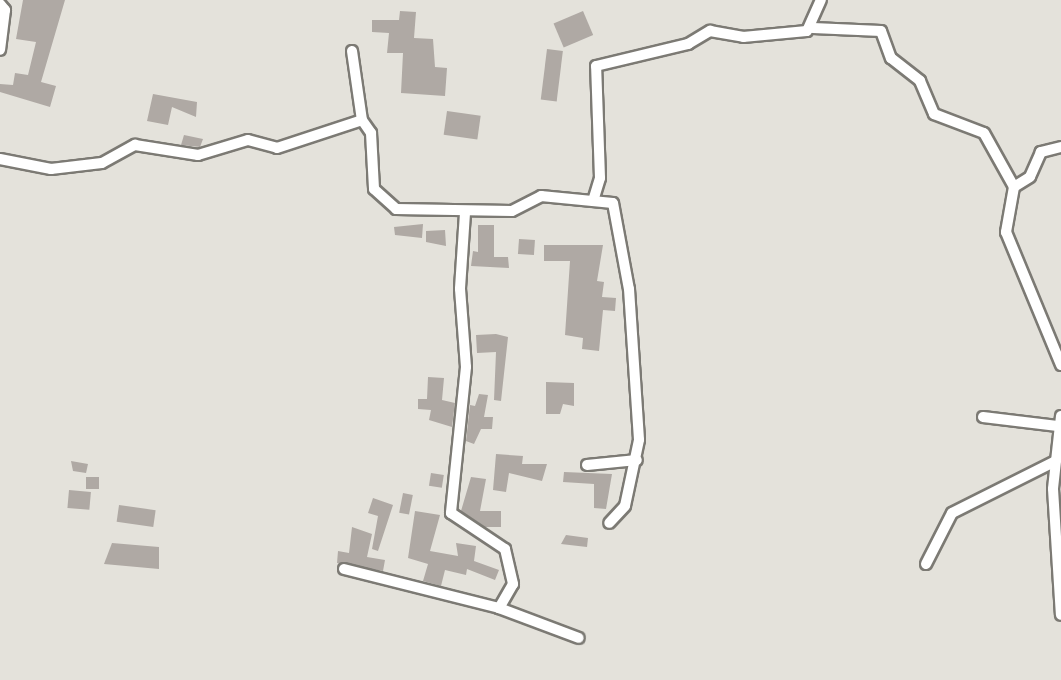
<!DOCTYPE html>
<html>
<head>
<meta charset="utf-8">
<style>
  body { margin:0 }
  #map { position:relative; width:1061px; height:680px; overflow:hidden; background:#e4e2db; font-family:Lora,serif }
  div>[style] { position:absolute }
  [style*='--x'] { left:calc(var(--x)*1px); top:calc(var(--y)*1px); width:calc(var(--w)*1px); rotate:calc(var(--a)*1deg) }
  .building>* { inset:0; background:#afa9a4; transform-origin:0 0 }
  .roads { filter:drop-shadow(2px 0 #7c7a74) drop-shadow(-2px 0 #7c7a74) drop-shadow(0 2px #7c7a74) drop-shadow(0 -2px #7c7a74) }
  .minor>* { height:10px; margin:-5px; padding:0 5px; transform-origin:5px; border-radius:5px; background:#fff }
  span { translate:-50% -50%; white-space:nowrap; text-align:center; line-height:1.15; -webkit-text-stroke:6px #f1efe8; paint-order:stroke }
</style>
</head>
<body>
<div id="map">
  <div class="building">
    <div style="clip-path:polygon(23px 0,65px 0,41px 82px,56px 86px,50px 107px,0 92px,0 84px,13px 85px,15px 73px,28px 75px,36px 42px,16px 39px)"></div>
    <div style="clip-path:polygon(400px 11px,416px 12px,414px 38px,433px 39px,435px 67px,447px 68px,445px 96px,401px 93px,403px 53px,387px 53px,389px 33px,372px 32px,372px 20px,399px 20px)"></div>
    <div style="left:583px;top:11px;width:26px;height:32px;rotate:67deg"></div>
    <div style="left:547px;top:49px;width:16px;height:51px;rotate:7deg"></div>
    <div style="clip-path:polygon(153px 94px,197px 102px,196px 117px,172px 107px,168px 125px,147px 121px)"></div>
    <div style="left:447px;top:111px;width:34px;height:24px;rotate:8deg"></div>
    <div style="clip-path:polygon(184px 135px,203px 139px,200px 147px,181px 145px)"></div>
    <div style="clip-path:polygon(423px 224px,422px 238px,395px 235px,394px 227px)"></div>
    <div style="clip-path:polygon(478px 225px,494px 225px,494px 257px,508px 257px,509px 268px,471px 266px,473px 251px,478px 252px)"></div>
    <div style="clip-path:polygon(445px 230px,446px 246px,426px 242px,426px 231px)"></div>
    <div style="left:519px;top:239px;width:16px;height:15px;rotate:4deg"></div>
    <div style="clip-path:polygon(544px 245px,603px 245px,597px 281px,604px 282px,602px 297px,616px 298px,615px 311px,603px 310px,599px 351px,582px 349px,583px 338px,565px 335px,570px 261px,544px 261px)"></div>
    <div style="clip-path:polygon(496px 334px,508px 337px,501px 401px,494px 400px,496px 352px,477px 353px,476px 335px)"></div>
    <div style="clip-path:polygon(428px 377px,444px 378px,442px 400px,455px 403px,452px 427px,429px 420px,431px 410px,418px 409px,418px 399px,427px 399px)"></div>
    <div style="clip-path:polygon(546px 382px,574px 383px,574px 406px,563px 404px,560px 414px,546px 414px)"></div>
    <div style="clip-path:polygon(479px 394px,488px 395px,484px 417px,493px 417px,492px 429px,481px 429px,474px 444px,466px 441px,470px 405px,475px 406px)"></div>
    <div style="clip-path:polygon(496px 454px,523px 456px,522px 464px,547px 464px,542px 481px,509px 473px,506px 492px,493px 490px)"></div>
    <div style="clip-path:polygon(71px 461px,88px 464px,86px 473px,73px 471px)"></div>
    <div style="clip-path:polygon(564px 472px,612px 474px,606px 509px,594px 508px,594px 484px,563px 482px)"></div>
    <div style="left:431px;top:473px;width:13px;height:13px;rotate:9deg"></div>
    <div style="left:86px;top:477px;width:13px;height:12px"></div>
    <div style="clip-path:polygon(471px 477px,486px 479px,480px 511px,501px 511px,501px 527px,485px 527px,461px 511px)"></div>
    <div style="left:69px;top:490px;width:22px;height:18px;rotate:5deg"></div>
    <div style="left:403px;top:493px;width:10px;height:20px;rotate:11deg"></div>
    <div style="clip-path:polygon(373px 498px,393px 505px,378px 551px,372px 549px,378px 516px,368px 513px)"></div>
    <div style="left:119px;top:505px;width:37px;height:17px;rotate:8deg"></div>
    <div style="clip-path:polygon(415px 511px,440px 515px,430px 551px,458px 556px,456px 543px,476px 546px,474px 561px,499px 570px,495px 580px,467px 569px,466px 575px,445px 570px,441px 586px,423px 581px,428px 564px,408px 558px)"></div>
    <div style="clip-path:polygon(352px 527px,372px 534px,367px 557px,385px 560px,383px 571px,337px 563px,338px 551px,349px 553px)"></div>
    <div style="clip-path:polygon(566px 535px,588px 538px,587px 547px,561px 544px)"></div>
    <div style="clip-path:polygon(112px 543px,159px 547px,159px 569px,104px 564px)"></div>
  </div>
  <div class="roads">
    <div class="minor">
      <div style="--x:0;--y:4;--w:8;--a:50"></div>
      <div style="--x:5;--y:10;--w:40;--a:97.1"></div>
      <div style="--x:813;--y:28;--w:68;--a:2.5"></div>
      <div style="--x:881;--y:31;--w:29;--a:70"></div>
      <div style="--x:891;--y:58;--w:37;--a:38"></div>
      <div style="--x:920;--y:81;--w:36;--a:67"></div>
      <div style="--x:934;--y:114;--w:53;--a:20.8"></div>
      <div style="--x:984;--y:133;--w:62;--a:60.9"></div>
      <div style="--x:352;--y:51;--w:70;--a:81.8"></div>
      <div style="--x:1061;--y:147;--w:21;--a:166"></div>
      <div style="--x:1041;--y:152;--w:27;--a:114"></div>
      <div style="--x:1030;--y:177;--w:19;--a:148"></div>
      <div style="--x:1014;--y:187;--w:46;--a:100.1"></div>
      <div style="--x:1006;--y:232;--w:144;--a:67.5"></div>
      <div style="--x:0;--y:159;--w:52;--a:11.1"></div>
      <div style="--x:51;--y:169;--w:51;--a:-6.7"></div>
      <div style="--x:102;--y:163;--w:38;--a:-29"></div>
      <div style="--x:135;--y:145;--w:64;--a:9"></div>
      <div style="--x:198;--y:155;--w:52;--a:-16.7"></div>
      <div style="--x:248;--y:140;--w:30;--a:15"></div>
      <div style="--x:277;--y:148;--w:89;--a:-18.2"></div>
      <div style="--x:362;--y:120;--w:16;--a:55"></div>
      <div style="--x:371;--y:133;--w:56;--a:86.9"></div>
      <div style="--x:374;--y:189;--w:30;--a:42"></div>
      <div style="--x:396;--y:209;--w:116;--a:1"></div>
      <div style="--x:512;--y:211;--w:33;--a:-27"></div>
      <div style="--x:541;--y:196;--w:72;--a:5.6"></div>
      <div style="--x:613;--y:203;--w:87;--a:79.5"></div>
      <div style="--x:629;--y:289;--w:151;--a:86.2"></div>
      <div style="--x:639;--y:440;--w:67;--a:102"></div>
      <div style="--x:625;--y:506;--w:23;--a:133"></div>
      <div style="--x:593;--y:201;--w:24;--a:-73"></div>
      <div style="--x:600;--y:178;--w:112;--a:-92"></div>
      <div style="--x:596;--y:66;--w:95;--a:-13.4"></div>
      <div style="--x:688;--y:44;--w:26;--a:-31"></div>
      <div style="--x:710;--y:31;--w:34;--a:10"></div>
      <div style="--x:743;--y:37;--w:64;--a:-5.4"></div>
      <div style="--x:807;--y:31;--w:34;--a:-66"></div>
      <div style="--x:465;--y:213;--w:76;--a:93.8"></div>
      <div style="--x:460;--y:289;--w:78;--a:85.6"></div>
      <div style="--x:466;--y:367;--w:147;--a:95.9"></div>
      <div style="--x:451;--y:513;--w:65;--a:33.7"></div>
      <div style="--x:505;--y:549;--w:36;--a:77"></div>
      <div style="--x:513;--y:584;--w:28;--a:120"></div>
      <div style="--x:1061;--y:416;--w:73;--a:96.3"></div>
      <div style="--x:1053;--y:489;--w:126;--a:86.4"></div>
      <div style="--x:983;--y:417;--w:75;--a:6.9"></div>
      <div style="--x:587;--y:465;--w:50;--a:-5.7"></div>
      <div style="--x:926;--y:564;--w:57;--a:-63"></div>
      <div style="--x:952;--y:513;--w:116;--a:-26.6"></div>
      <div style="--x:344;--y:569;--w:160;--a:14.1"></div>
      <div style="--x:499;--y:608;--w:85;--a:20.6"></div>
    </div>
  </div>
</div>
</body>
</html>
